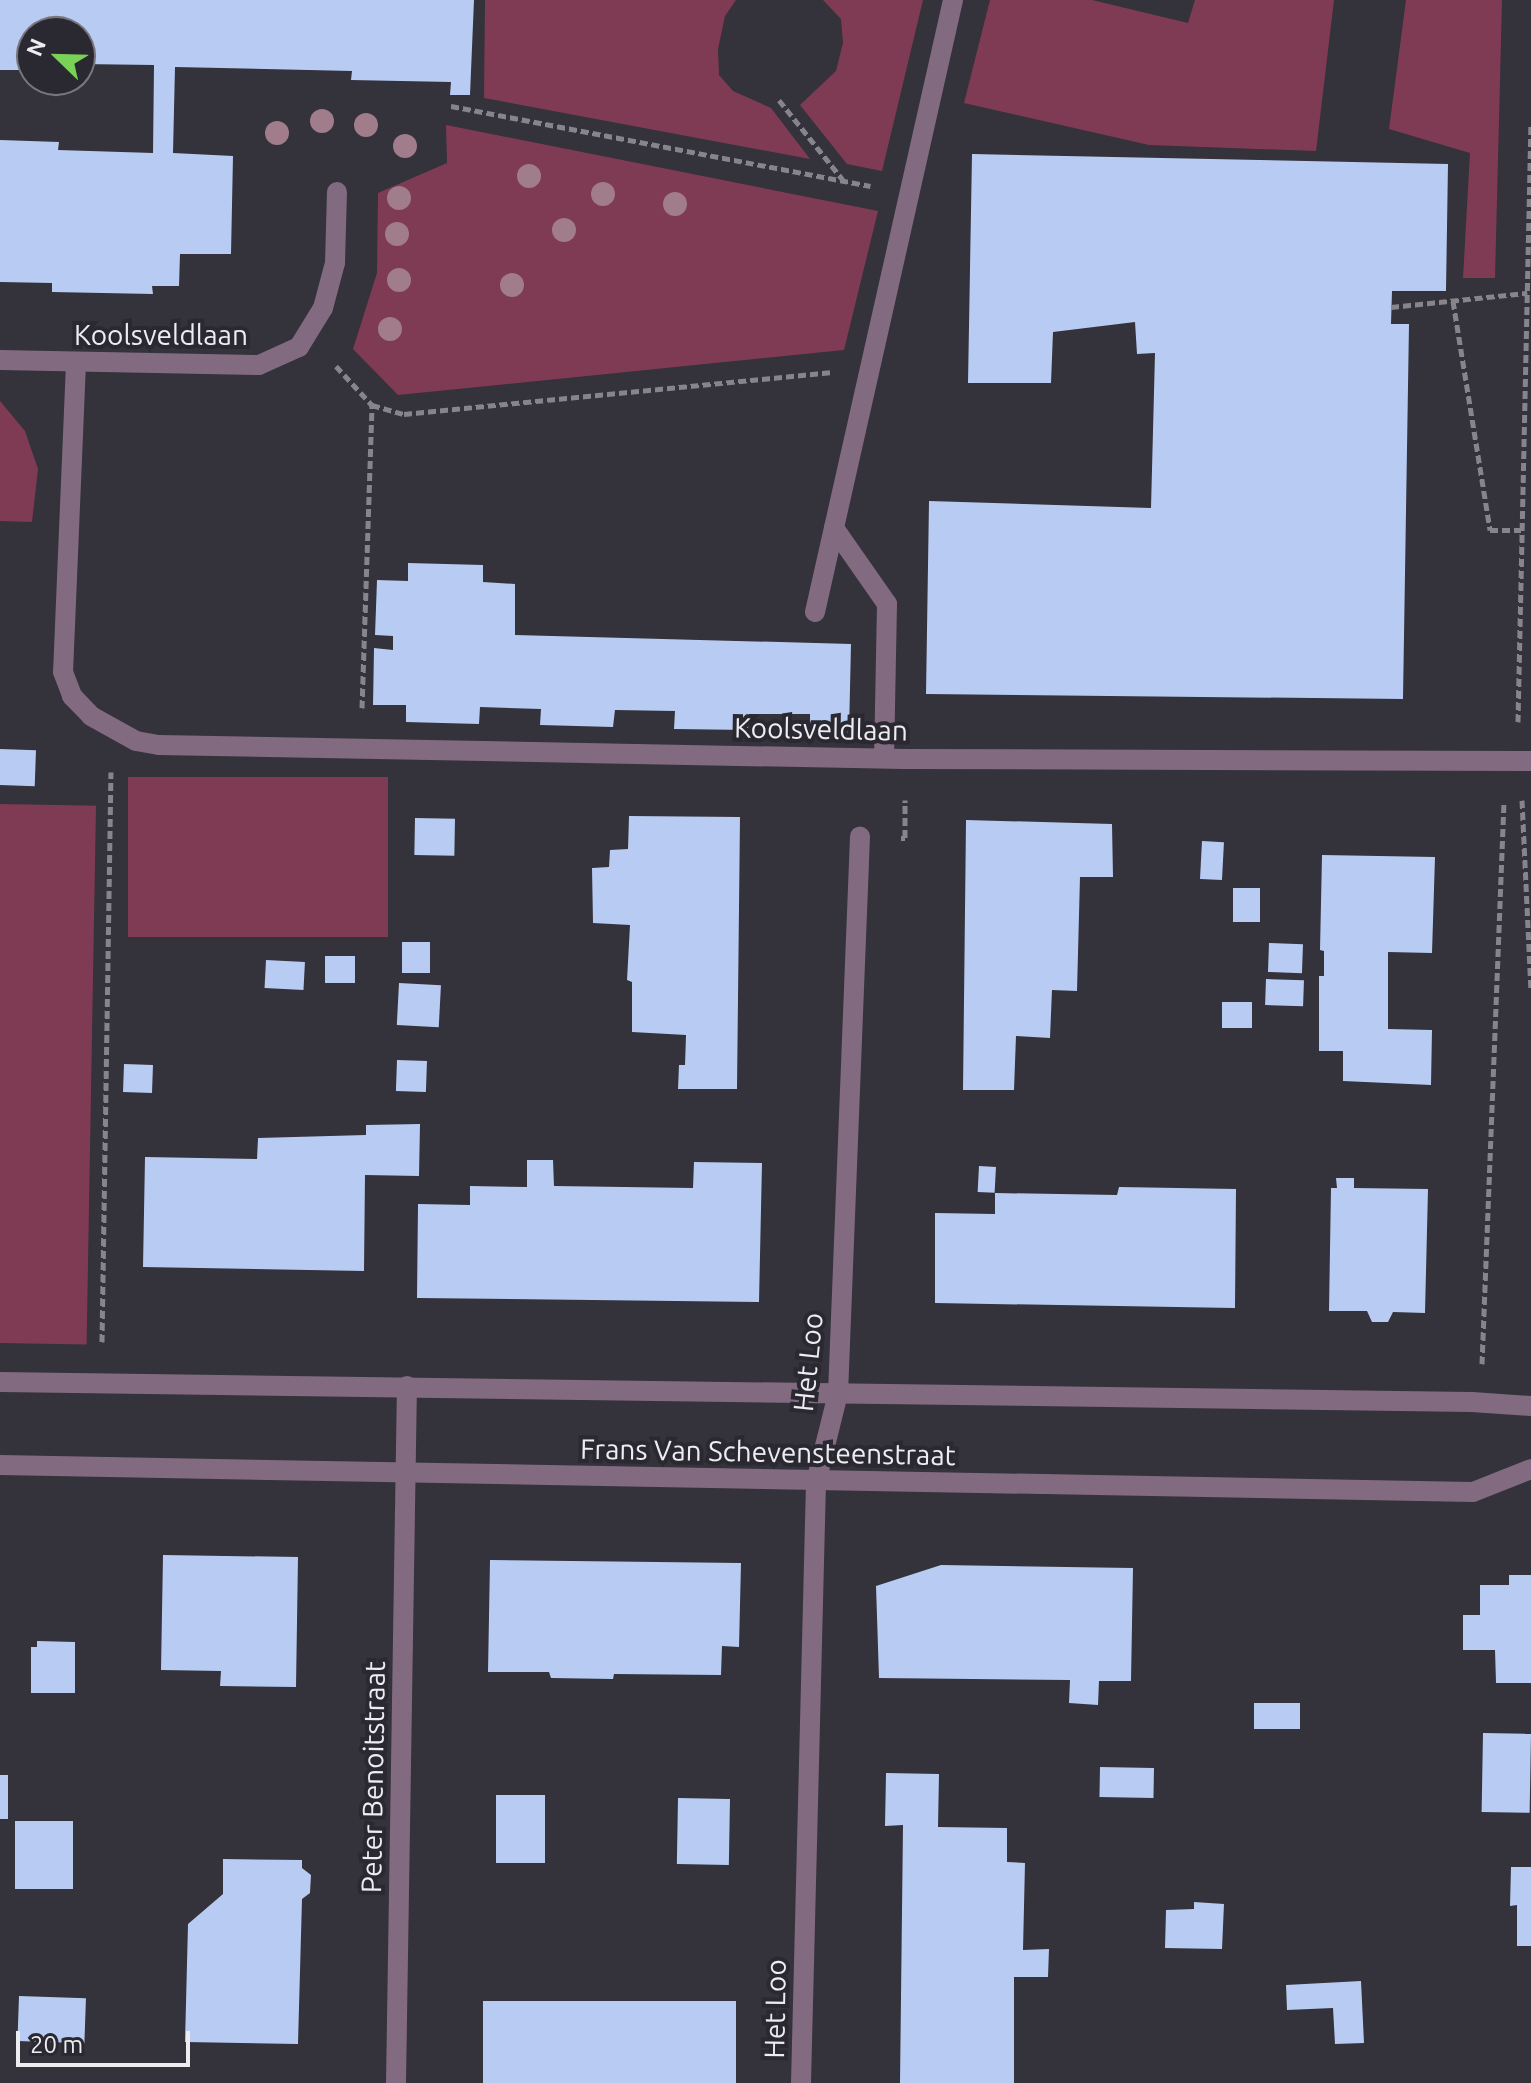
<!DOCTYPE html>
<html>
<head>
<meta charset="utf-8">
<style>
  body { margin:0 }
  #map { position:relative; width:1531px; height:2083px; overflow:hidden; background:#34323a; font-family:Ubuntu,sans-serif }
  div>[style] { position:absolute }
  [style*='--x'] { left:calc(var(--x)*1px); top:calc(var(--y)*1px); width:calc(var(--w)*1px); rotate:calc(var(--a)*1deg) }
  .green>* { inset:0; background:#803b54; transform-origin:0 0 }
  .building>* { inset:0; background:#b8ccf3; transform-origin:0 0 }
  .path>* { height:5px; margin-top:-2.5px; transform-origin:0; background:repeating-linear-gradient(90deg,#87858c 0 8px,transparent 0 12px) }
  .service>* { height:20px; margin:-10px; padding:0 10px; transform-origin:10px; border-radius:10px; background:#826a81 }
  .minor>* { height:20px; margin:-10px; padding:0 10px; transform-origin:10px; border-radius:10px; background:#826a81 }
  .trees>* { width:24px; height:24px; margin:-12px; border-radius:50%; background:#a17c8b }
  span { translate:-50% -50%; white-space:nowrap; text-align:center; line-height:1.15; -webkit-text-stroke:8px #2a2830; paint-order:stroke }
  .street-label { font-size:28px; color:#edecf1 }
  .north { position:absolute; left:16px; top:16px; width:80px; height:80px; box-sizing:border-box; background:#2a2830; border:2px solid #78767d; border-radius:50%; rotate:293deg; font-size:22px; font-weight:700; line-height:32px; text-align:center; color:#edecf1 }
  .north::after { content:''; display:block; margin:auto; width:28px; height:36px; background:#7ad157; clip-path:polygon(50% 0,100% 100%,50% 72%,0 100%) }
  .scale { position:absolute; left:16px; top:2031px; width:174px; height:36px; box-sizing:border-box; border:4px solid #edecf1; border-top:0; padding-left:10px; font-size:24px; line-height:28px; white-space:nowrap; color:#edecf1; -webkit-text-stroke:6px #2a2830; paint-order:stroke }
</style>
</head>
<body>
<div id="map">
  <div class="green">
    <div style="clip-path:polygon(485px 0,736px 0,725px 16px,718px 49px,719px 75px,733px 91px,771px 108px,810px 159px,484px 98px)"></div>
    <div style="clip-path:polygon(823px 0,923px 0,882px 171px,847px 164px,800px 105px,836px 71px,843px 43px,841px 19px)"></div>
    <div style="clip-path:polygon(990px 0,1092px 0,1188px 23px,1195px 0,1334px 0,1316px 151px,1149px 145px,964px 103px)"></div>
    <div style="clip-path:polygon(1406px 0,1502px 0,1495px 278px,1463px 278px,1470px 153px,1389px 129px)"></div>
    <div style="clip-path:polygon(446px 125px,878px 211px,844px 350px,398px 395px,353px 349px,377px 273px,378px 193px,447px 163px)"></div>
    <div style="clip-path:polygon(0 401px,25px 431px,38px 469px,32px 522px,0 521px)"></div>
    <div style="left:128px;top:777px;width:260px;height:160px"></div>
    <div style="left:0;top:804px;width:96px;height:539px;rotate:1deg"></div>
  </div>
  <div class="building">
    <div style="clip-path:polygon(0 0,474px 0,470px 95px,450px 95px,451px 82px,351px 80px,352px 71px,175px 67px,173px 153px,233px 156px,231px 254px,180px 254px,179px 286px,152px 286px,153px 294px,52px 292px,52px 283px,0 282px,0 140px,59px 142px,58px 150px,153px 153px,154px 65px,80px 64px,80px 32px,32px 32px,32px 63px,20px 63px,19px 70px,0 70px)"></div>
    <div style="clip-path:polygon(972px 154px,1448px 164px,1446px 291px,1392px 291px,1391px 324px,1409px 324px,1403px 699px,926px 694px,929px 501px,1151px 508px,1155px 353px,1137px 354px,1135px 322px,1053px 332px,1051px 383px,968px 383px)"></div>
    <div style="clip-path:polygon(408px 563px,483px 565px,483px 582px,515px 584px,515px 635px,851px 644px,849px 733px,810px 732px,810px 714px,749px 714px,748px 730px,674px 729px,675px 711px,615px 710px,613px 727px,540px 725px,541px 709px,480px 707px,479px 724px,406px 722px,406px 705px,373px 705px,374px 648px,393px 650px,393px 636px,375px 635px,377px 580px,408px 581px)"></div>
    <div style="left:0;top:749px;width:36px;height:36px;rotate:2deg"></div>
    <div style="clip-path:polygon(629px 816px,740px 817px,737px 1089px,678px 1089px,679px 1065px,685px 1065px,686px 1035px,632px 1032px,632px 982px,627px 980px,630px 925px,593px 923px,592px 868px,609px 867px,610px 850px,628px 849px)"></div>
    <div style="left:415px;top:818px;width:40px;height:37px;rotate:1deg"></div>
    <div style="clip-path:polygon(966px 820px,1112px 824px,1113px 877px,1080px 877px,1077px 991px,1052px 990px,1050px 1038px,1016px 1036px,1014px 1090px,963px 1090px)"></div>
    <div style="left:1202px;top:841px;width:22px;height:38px;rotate:3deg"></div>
    <div style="clip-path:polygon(1322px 855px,1435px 857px,1432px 953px,1388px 952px,1388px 1029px,1432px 1030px,1431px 1085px,1343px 1081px,1343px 1051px,1319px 1051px,1319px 976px,1324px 976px,1324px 951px,1320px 950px)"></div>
    <div style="left:1233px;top:888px;width:27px;height:34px"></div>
    <div style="left:402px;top:942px;width:28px;height:31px"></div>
    <div style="left:1269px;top:943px;width:34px;height:29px;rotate:2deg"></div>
    <div style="left:355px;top:956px;width:27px;height:30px;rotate:90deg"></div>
    <div style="left:266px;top:960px;width:39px;height:28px;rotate:3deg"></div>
    <div style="left:1266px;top:979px;width:38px;height:26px;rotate:2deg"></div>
    <div style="left:399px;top:983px;width:42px;height:42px;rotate:3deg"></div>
    <div style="left:1222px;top:1002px;width:30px;height:26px"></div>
    <div style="left:397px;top:1060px;width:30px;height:31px;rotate:2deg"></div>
    <div style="left:124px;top:1064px;width:29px;height:28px;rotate:2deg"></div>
    <div style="clip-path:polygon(420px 1124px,419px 1176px,365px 1175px,364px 1271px,143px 1267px,145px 1157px,257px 1159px,258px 1138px,366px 1135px,366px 1125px)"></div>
    <div style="clip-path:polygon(527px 1160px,553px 1160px,554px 1186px,693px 1188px,694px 1162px,762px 1163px,759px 1302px,417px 1298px,418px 1204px,470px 1205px,470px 1186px,527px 1187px)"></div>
    <div style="left:979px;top:1166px;width:17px;height:26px;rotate:3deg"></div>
    <div style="clip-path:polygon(1336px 1178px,1354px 1178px,1354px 1188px,1428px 1189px,1425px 1313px,1393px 1312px,1388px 1322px,1372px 1322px,1367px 1311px,1329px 1311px,1331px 1188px,1337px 1188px)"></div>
    <div style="clip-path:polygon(1119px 1187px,1236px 1189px,1235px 1308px,935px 1303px,935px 1213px,995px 1214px,995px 1193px,1117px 1195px)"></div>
    <div style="clip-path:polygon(163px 1555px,298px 1557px,296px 1687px,220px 1686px,221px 1671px,161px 1670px)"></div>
    <div style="clip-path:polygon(490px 1560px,741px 1563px,739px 1647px,722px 1646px,721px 1675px,614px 1674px,613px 1679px,551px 1678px,549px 1672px,488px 1672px)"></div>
    <div style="clip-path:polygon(941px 1565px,1133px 1568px,1131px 1681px,1099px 1681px,1098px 1705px,1069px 1703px,1070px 1680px,879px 1678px,876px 1586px)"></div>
    <div style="clip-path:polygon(1509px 1575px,1531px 1575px,1531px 1683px,1496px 1683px,1495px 1650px,1463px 1650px,1463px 1615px,1480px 1615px,1480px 1585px,1509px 1585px)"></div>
    <div style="clip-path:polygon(37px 1641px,75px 1642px,75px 1693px,31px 1693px,31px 1647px,37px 1647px)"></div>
    <div style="left:1254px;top:1703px;width:46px;height:26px"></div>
    <div style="left:1483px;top:1733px;width:48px;height:79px;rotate:1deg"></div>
    <div style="left:1100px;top:1767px;width:54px;height:30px;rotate:1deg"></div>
    <div style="clip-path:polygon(886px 1773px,939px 1774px,938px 1827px,1007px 1828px,1007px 1862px,1025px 1863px,1023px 1950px,1049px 1949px,1048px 1977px,1014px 1977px,1014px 2083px,900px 2083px,903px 1825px,885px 1826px)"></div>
    <div style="left:0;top:1775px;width:8px;height:44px"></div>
    <div style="left:496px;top:1795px;width:49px;height:68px"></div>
    <div style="left:678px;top:1798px;width:52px;height:66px;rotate:1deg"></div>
    <div style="left:15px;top:1821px;width:58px;height:68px"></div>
    <div style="clip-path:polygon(223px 1859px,302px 1860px,302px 1868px,311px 1875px,310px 1893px,302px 1899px,298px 2044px,185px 2042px,188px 1924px,223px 1894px)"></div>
    <div style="clip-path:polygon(1511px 1867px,1531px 1867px,1531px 1946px,1517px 1946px,1517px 1905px,1510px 1906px)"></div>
    <div style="clip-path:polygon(1194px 1902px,1224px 1904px,1222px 1949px,1165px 1948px,1166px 1910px,1194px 1909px)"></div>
    <div style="clip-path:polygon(1361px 1981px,1364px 2043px,1335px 2044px,1333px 2008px,1287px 2010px,1286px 1985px)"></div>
    <div style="left:19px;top:1996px;width:67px;height:45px;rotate:2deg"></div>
    <div style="left:483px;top:2001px;width:253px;height:82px"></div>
  </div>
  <div class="path">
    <div style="--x:779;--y:100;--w:102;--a:51.3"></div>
    <div style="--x:451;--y:106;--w:427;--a:10.8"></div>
    <div style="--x:1453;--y:301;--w:232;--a:80.8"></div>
    <div style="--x:1490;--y:530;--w:31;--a:0"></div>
    <div style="--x:1391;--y:307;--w:137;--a:-5.9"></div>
    <div style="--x:336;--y:366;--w:53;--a:47.3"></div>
    <div style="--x:372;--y:405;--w:33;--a:16"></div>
    <div style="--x:404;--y:414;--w:428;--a:-5.6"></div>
    <div style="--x:362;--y:708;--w:303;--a:-88.1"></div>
    <div style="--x:1518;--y:722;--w:599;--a:-88.76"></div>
    <div style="--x:1522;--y:800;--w:188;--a:87.3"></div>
    <div style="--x:901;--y:838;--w:4;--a:0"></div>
    <div style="--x:905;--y:838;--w:38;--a:-90"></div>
    <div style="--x:102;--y:1342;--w:570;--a:-89.1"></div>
    <div style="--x:1482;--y:1364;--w:562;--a:-87.76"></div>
  </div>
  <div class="service">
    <div style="--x:0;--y:360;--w:259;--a:1.1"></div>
    <div style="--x:259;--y:365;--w:44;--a:-24.2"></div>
    <div style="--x:299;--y:347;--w:46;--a:-58.4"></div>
    <div style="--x:323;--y:308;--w:47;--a:-75.1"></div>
    <div style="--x:335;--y:263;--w:71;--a:-88.4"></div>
    <div style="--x:76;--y:363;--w:309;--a:92.4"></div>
    <div style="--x:63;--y:672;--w:26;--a:69"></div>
    <div style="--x:72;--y:696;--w:28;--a:46"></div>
    <div style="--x:91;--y:716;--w:51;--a:29.1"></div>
    <div style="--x:136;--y:741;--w:23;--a:10"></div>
    <div style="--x:159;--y:745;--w:745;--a:1.08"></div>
    <div style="--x:904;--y:759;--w:627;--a:0.18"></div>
    <div style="--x:834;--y:528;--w:93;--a:55.1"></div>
    <div style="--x:887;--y:604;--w:154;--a:91.1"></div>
    <div style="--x:815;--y:612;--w:627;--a:-77.29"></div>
  </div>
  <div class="minor">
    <div style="--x:0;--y:1382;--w:1472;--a:0.78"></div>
    <div style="--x:1472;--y:1402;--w:59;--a:3.9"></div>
    <div style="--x:0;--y:1465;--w:1473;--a:1.05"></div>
    <div style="--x:1473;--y:1492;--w:62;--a:-21.6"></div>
    <div style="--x:396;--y:2083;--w:697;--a:-89.1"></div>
    <div style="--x:801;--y:2083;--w:601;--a:-88.57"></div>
    <div style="--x:816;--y:1482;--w:91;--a:-76"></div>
    <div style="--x:838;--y:1394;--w:558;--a:-87.74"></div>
  </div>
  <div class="trees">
    <div style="left:322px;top:121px"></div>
    <div style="left:366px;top:125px"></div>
    <div style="left:277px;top:133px"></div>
    <div style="left:405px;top:146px"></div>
    <div style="left:529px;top:176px"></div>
    <div style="left:603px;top:194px"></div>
    <div style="left:399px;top:198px"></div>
    <div style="left:675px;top:204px"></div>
    <div style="left:564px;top:230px"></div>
    <div style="left:397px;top:234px"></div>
    <div style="left:399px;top:280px"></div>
    <div style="left:512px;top:285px"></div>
    <div style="left:390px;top:329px"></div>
  </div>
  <div class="street-label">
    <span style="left:161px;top:335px">Koolsveldlaan</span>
    <span style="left:821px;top:729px;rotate:1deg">Koolsveldlaan</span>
    <span style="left:808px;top:1362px;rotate:-84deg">Het Loo</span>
    <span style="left:768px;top:1452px;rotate:1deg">Frans Van Schevensteenstraat</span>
    <span style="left:373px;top:1777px;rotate:-89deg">Peter Benoitstraat</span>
    <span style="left:775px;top:2009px;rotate:-89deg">Het Loo</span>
  </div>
  <div class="north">N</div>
  <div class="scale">20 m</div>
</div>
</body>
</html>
